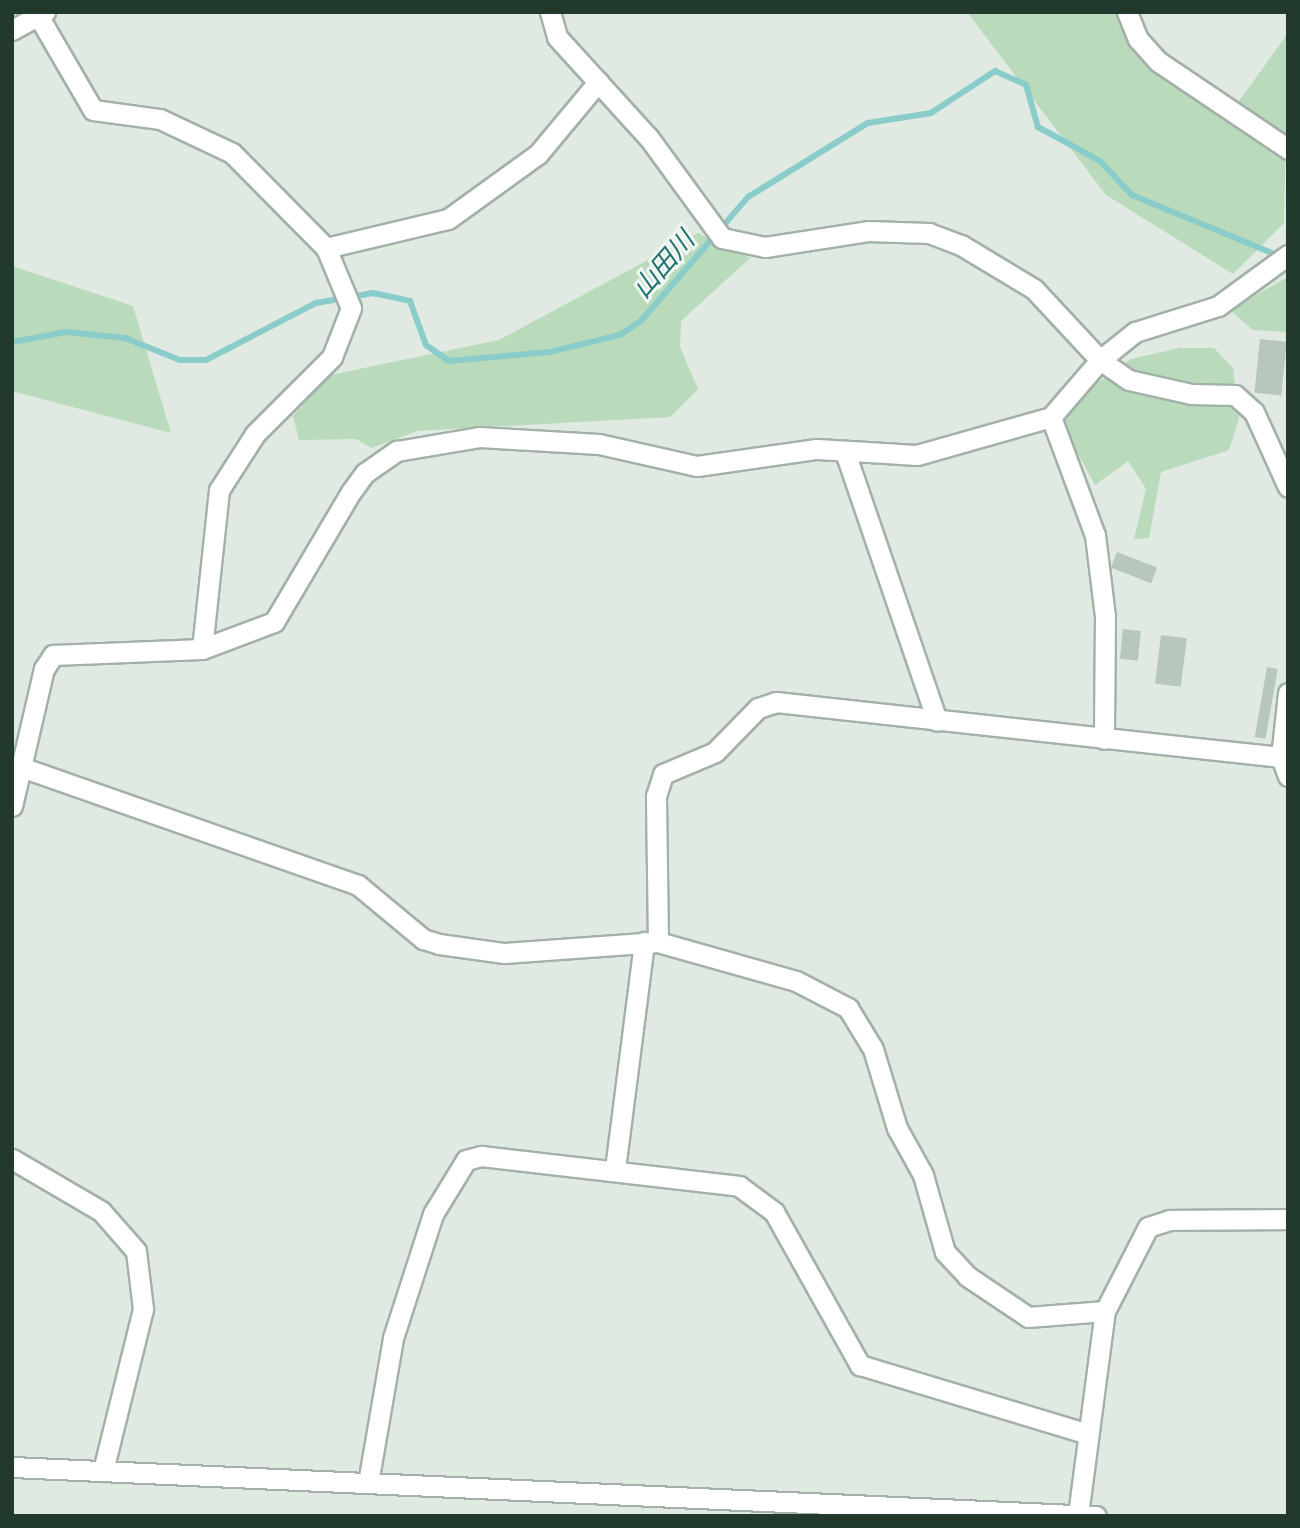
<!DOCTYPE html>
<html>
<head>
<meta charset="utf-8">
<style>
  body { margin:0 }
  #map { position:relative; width:1300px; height:1528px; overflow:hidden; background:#e0eae3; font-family:Karla,"Noto Sans JP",sans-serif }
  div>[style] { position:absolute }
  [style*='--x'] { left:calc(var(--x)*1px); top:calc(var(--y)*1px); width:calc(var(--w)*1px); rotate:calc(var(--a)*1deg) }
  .green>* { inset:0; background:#b9dabb }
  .stream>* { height:6px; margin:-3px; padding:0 3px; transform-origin:3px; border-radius:3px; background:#8accc9 }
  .building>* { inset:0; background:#b8c7be; transform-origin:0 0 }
  .roads { filter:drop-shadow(2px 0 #a3b1a9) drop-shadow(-2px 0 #a3b1a9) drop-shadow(0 2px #a3b1a9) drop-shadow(0 -2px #a3b1a9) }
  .minor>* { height:19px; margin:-9.5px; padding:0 9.5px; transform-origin:9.5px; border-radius:9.5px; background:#fff }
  span { translate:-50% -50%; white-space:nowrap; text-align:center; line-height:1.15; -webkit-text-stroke:6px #f0f7f2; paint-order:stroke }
  .water-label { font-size:26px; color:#20716d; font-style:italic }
  .frame { position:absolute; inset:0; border:14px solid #22392e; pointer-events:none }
</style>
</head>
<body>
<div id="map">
  <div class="green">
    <div style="clip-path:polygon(967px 12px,1118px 12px,1227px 118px,1288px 33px,1284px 223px,1233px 274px,1106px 195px)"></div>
    <div style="clip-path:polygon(698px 233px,750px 258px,681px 321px,680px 347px,698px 389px,670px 417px,417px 431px,372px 448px,356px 439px,299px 440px,293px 416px,330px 375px,499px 340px)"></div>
    <div style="clip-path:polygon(12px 266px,133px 306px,171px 433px,12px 391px)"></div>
    <div style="clip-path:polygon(1288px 277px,1288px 332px,1253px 330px,1230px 310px)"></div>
    <div style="clip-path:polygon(1179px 348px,1214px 348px,1233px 368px,1239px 419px,1229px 450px,1161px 472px,1149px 538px,1134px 539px,1146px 489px,1128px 461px,1095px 485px,1061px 422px,1089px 389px,1131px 359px)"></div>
  </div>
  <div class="stream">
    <div style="--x:12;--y:342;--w:55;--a:-10.5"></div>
    <div style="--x:66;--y:332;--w:59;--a:5.8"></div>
    <div style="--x:125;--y:338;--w:59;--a:21.8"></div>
    <div style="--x:180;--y:360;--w:26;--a:0"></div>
    <div style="--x:206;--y:360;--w:124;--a:-27.4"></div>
    <div style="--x:316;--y:303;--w:58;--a:-10"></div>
    <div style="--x:373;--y:293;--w:38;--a:12"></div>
    <div style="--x:410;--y:301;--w:47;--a:70"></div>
    <div style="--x:426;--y:345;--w:28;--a:35"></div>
    <div style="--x:449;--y:361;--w:101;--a:-5.1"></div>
    <div style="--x:550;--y:352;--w:72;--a:-13.7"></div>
    <div style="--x:620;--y:335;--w:25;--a:-34"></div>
    <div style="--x:641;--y:321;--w:164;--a:-49.2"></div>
    <div style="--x:748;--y:197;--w:141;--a:-31.7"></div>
    <div style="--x:868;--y:123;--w:64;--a:-9"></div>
    <div style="--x:931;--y:113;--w:77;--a:-33.3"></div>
    <div style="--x:995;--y:71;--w:34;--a:24"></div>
    <div style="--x:1026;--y:85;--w:44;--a:74.1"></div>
    <div style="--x:1038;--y:127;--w:71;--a:28.7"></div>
    <div style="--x:1100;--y:161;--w:47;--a:46.7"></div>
    <div style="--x:1132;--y:195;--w:159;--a:22.5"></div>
  </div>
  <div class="building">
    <div style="left:1260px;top:339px;width:27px;height:54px;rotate:6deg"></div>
    <div style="left:1117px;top:552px;width:43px;height:17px;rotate:21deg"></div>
    <div style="left:1123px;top:629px;width:18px;height:30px;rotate:6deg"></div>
    <div style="left:1161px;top:635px;width:26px;height:49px;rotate:7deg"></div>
    <div style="left:1267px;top:667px;width:11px;height:71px;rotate:10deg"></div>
  </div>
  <div class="roads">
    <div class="minor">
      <div style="--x:36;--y:12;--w:113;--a:59.8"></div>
      <div style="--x:93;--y:110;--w:68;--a:7.7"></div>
      <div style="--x:160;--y:119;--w:80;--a:25.3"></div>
      <div style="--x:232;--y:153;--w:134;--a:45.3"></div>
      <div style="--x:326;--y:248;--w:65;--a:67.4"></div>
      <div style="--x:351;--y:308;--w:53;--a:111.2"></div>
      <div style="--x:332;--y:357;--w:109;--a:135"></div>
      <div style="--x:255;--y:434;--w:67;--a:122.7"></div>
      <div style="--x:219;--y:490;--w:160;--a:96.1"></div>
      <div style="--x:550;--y:12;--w:26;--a:74"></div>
      <div style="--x:557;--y:37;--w:137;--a:47.7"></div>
      <div style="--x:649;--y:138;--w:124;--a:53.9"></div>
      <div style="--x:722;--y:238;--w:44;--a:11.8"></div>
      <div style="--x:765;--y:247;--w:104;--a:-8.8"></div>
      <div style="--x:868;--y:231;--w:61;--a:1.9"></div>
      <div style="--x:929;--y:233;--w:34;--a:21"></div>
      <div style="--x:961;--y:245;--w:85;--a:31.1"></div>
      <div style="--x:1034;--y:289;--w:97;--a:47.1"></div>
      <div style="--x:1100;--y:360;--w:35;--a:35"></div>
      <div style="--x:1129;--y:380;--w:64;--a:12.7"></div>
      <div style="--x:1191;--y:394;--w:44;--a:1.3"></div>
      <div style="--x:1235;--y:395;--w:25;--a:42"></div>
      <div style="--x:1254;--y:412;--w:82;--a:65.6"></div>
      <div style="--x:1127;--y:12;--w:29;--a:68"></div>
      <div style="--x:1138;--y:39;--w:31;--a:48"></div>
      <div style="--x:1159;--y:62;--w:156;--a:34"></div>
      <div style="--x:12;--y:30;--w:38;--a:-29"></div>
      <div style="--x:326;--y:248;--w:125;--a:-13.4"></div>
      <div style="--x:448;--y:219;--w:111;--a:-35.8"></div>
      <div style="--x:538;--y:154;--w:94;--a:-50.2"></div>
      <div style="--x:1051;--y:417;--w:126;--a:69.6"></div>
      <div style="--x:1095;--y:535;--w:82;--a:83"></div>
      <div style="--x:1105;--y:616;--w:123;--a:90.5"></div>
      <div style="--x:845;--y:452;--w:284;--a:71.1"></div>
      <div style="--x:1288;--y:693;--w:64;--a:96.2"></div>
      <div style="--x:1281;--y:757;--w:20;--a:70"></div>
      <div style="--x:21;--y:767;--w:357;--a:19.3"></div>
      <div style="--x:358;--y:885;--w:85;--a:39.7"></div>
      <div style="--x:423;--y:939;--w:17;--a:17"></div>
      <div style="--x:439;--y:944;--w:66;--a:7.9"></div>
      <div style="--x:504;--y:953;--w:154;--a:-4.1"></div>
      <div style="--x:658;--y:942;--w:143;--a:15.8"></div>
      <div style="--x:796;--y:981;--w:59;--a:27.4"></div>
      <div style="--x:848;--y:1008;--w:48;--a:58.6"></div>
      <div style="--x:873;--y:1049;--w:83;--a:73.1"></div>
      <div style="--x:897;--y:1128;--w:54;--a:61"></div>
      <div style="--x:923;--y:1175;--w:80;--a:74.1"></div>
      <div style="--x:945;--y:1252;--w:33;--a:47"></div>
      <div style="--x:967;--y:1276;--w:73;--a:33.9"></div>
      <div style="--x:1028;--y:1317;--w:77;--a:-4.5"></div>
      <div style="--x:1105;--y:1311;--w:94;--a:-62.9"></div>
      <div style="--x:1148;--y:1227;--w:22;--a:-18"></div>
      <div style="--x:1169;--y:1220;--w:119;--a:-0.5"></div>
      <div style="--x:12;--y:806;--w:141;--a:-76.9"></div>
      <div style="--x:44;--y:669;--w:17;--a:-57"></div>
      <div style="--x:53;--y:655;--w:149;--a:-2.3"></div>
      <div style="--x:202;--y:649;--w:77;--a:-20.6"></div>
      <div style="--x:274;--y:622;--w:151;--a:-59.4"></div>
      <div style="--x:351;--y:492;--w:24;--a:-54"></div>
      <div style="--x:365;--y:473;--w:39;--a:-35"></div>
      <div style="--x:397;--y:451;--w:83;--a:-9.7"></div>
      <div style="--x:479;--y:437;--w:120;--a:3.3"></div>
      <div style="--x:599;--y:444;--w:100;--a:12.7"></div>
      <div style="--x:697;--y:466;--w:121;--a:-8.1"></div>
      <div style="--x:817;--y:449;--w:100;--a:3.4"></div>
      <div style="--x:917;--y:455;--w:139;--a:-15.8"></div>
      <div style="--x:1051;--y:417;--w:75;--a:-49.3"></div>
      <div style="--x:1100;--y:360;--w:45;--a:-38.7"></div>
      <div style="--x:1135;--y:332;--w:87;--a:-17.4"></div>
      <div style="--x:1218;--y:306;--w:87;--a:-36.1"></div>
      <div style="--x:658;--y:942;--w:146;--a:-90.8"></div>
      <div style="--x:656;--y:796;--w:23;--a:-72"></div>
      <div style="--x:663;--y:774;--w:56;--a:-22.9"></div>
      <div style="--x:715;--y:752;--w:62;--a:-45.7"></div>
      <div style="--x:758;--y:708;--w:19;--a:-18"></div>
      <div style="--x:776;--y:702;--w:508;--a:6.22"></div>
      <div style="--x:12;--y:1159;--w:103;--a:30.3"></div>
      <div style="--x:101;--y:1211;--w:53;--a:48.8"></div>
      <div style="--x:136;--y:1251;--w:58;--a:83.1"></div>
      <div style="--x:143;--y:1309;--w:167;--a:103.9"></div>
      <div style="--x:615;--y:1169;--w:229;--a:-82.7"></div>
      <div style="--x:12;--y:1467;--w:1085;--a:2.59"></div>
      <div style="--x:368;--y:1483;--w:147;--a:-80.2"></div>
      <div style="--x:393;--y:1338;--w:130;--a:-72.1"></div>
      <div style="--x:433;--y:1214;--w:63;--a:-58.6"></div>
      <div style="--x:466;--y:1160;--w:16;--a:-15"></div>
      <div style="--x:481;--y:1156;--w:260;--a:6.6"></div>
      <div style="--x:739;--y:1186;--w:44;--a:36.6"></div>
      <div style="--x:774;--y:1212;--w:176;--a:60.7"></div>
      <div style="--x:860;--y:1365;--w:238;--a:16.8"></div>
      <div style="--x:1078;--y:1515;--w:206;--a:-82.5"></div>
    </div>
  </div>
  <div class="water-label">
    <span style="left:664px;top:265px;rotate:-49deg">山田川</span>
  </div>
  <div class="frame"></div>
</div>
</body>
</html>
